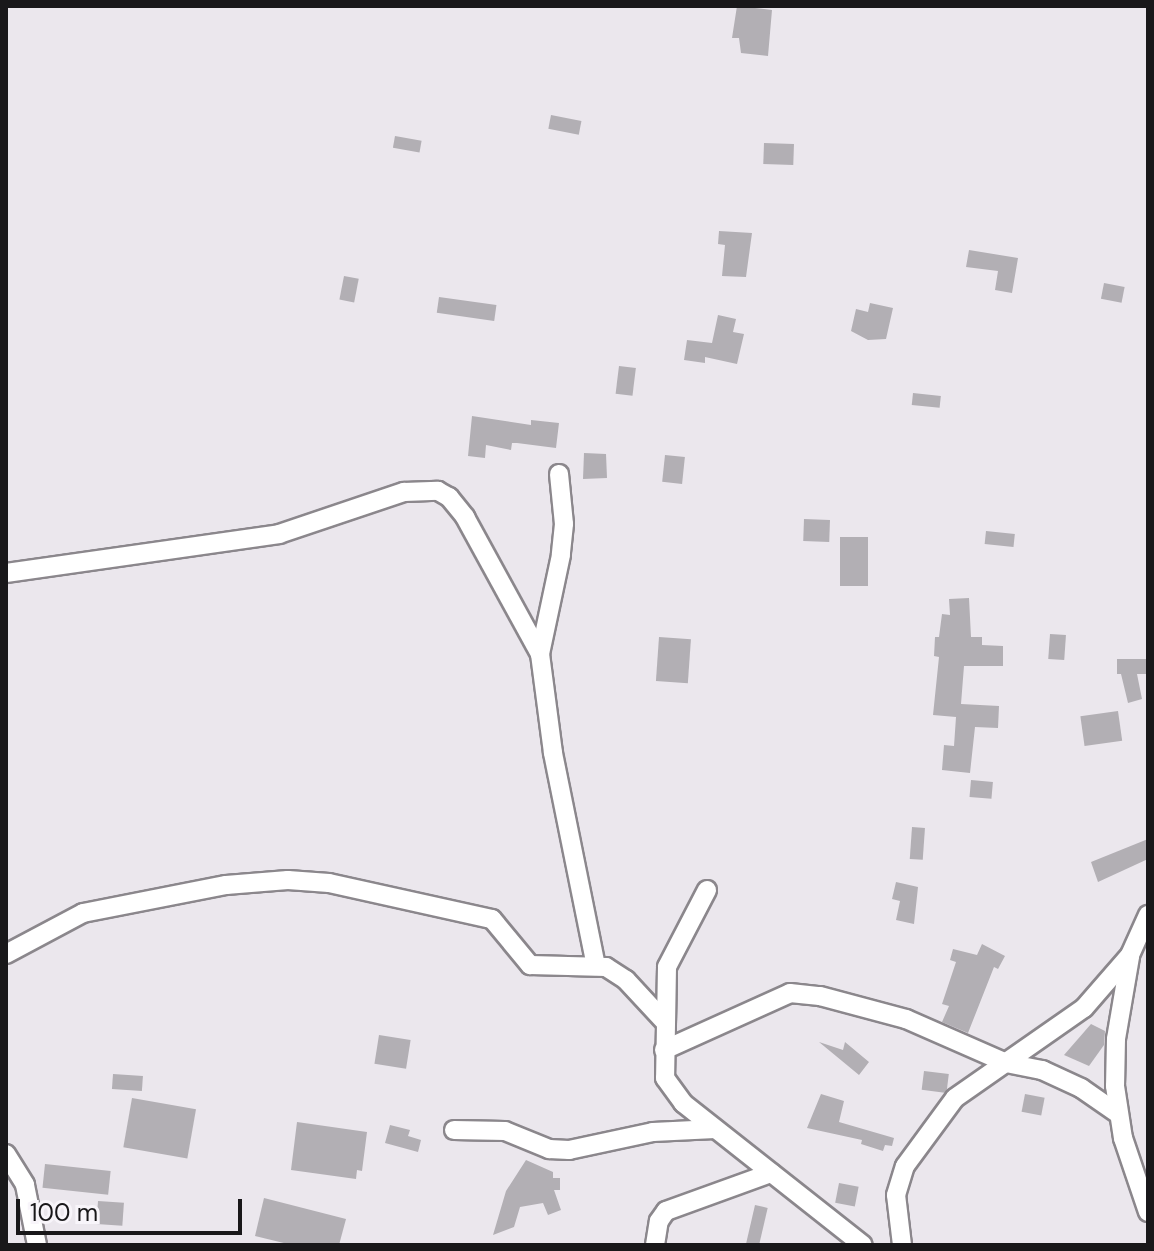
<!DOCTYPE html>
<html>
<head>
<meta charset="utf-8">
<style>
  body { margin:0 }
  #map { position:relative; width:1154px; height:1251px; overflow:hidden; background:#ebe7ed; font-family:"DM Sans",sans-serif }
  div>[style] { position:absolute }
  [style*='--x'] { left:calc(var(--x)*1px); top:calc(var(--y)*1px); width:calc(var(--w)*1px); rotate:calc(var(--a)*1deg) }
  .building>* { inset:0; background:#b2afb4; transform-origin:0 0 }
  .roads { filter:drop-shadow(2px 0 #8b878c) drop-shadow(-2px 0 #8b878c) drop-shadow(0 2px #8b878c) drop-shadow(0 -2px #8b878c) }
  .minor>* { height:18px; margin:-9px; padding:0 9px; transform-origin:9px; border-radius:9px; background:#fff }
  span { translate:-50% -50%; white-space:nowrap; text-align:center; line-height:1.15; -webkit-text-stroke:6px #f8f5fa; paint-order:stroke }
  .frame { position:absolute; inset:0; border:8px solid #19181a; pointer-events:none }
  .scale { position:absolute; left:16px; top:1199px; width:226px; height:36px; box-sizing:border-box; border:4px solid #19181a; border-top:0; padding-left:10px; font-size:24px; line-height:28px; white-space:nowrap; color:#19181a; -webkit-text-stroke:6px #f8f5fa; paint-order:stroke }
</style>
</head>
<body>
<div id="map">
  <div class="building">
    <div style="clip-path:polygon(737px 6px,772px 10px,768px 56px,741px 53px,739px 38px,732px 38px)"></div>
    <div style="left:551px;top:115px;width:31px;height:14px;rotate:11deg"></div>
    <div style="left:395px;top:136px;width:27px;height:12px;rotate:10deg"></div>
    <div style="left:764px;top:143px;width:30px;height:21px;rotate:2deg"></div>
    <div style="clip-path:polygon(719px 231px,752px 233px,746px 277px,722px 276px,725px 245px,718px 244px)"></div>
    <div style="clip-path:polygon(969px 250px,1018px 258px,1012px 293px,995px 290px,998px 271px,966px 267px)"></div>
    <div style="left:344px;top:276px;width:15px;height:24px;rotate:11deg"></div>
    <div style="left:1104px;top:283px;width:21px;height:16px;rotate:11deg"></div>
    <div style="left:439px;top:297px;width:58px;height:16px;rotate:8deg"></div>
    <div style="clip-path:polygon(870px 303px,893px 308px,886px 339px,868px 340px,851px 331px,856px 309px,868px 312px)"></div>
    <div style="clip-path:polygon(718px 315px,736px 319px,733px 332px,744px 334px,737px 364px,705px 357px,705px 363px,684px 360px,687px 340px,712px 343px)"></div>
    <div style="left:619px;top:366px;width:17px;height:28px;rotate:7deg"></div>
    <div style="left:913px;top:393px;width:28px;height:12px;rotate:6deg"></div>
    <div style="clip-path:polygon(472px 416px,531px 425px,531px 420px,559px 423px,556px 448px,517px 443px,512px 443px,511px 450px,486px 445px,485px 458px,468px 456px)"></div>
    <div style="clip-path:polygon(584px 453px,606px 454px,607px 478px,583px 479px)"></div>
    <div style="left:665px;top:455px;width:20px;height:27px;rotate:6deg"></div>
    <div style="left:804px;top:519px;width:26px;height:22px;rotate:2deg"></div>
    <div style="left:986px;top:531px;width:29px;height:13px;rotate:6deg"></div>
    <div style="left:840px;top:537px;width:28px;height:49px"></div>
    <div style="clip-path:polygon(969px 598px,971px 637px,982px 637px,982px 645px,1003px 646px,1003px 666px,964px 666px,961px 704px,999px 706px,998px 728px,975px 727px,970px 773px,942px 770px,944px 745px,954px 746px,956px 717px,933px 715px,939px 657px,934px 656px,935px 637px,939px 637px,942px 614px,950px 615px,949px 599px)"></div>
    <div style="left:1050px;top:634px;width:16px;height:25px;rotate:4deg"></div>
    <div style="left:659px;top:637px;width:32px;height:44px;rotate:4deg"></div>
    <div style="clip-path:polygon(1117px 659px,1147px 659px,1147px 674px,1137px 674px,1142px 699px,1128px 703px,1121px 674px,1117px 674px)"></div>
    <div style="left:1118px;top:711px;width:30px;height:38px;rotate:82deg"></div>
    <div style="left:971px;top:780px;width:22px;height:17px;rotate:5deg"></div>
    <div style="left:912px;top:827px;width:13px;height:32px;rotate:4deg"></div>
    <div style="clip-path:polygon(1148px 839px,1148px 859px,1098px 882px,1091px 862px)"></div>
    <div style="clip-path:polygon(896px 882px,918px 887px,914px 924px,896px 920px,900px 901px,892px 899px)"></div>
    <div style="clip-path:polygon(982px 944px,1005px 956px,998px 969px,994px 967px,968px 1033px,942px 1022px,949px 1006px,942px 1004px,956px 962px,950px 960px,953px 949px,977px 955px)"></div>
    <div style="clip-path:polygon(1091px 1024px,1105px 1031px,1104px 1045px,1089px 1066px,1064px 1055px)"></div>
    <div style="left:379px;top:1035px;width:32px;height:29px;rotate:9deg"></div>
    <div style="clip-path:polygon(819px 1042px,843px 1050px,845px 1042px,869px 1062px,859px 1075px)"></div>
    <div style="left:924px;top:1071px;width:25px;height:19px;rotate:7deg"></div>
    <div style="left:113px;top:1074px;width:30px;height:15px;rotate:4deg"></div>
    <div style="clip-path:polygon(821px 1094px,844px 1101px,839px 1122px,894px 1138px,892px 1146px,885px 1145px,883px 1151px,861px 1144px,862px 1140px,807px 1128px)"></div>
    <div style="left:1025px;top:1094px;width:20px;height:18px;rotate:11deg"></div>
    <div style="left:132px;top:1098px;width:65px;height:50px;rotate:10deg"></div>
    <div style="clip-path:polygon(297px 1122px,367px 1132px,362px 1171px,357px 1170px,356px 1179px,291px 1170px)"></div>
    <div style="clip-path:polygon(390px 1125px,410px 1130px,408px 1136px,421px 1140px,418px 1152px,385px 1143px)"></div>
    <div style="clip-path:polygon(526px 1160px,553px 1172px,553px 1178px,560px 1178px,560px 1190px,554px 1190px,561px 1210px,548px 1215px,543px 1203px,520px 1207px,514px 1227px,493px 1235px,506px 1191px)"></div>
    <div style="left:45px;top:1164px;width:66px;height:24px;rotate:6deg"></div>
    <div style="left:839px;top:1183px;width:20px;height:20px;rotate:11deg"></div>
    <div style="clip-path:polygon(264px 1198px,346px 1219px,339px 1245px,292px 1245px,255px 1236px)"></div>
    <div style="left:98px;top:1201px;width:26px;height:23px;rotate:4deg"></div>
    <div style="left:755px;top:1205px;width:13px;height:41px;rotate:13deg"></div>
  </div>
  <div class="roads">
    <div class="minor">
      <div style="--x:559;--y:474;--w:50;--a:84.3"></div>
      <div style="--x:564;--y:524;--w:31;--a:96"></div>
      <div style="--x:561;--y:555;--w:101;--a:102"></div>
      <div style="--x:540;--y:654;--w:100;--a:82.5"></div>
      <div style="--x:553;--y:753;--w:217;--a:78.6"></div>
      <div style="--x:6;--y:573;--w:276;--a:-8.1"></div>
      <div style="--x:279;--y:534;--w:132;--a:-18.6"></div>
      <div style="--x:404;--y:492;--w:34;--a:-2"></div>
      <div style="--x:438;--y:491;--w:13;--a:29"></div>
      <div style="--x:449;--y:497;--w:26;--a:51"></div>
      <div style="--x:465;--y:517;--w:156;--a:61.3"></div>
      <div style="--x:707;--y:890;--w:87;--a:117.5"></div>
      <div style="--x:667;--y:967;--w:111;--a:91"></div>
      <div style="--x:665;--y:1078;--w:31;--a:54"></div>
      <div style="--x:683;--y:1103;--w:229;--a:38.3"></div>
      <div style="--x:6;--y:954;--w:87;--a:-28"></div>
      <div style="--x:83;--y:913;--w:146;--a:-11.1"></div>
      <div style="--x:226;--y:885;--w:62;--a:-4.6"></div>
      <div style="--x:288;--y:880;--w:41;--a:4.2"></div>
      <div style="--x:329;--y:883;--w:167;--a:12.5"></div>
      <div style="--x:492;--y:919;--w:60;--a:50.4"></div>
      <div style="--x:530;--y:965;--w:76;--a:1.5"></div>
      <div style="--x:606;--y:967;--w:24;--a:33"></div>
      <div style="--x:626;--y:980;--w:57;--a:47.1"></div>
      <div style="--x:1130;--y:957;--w:83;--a:99.7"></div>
      <div style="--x:1116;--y:1039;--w:47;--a:91.2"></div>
      <div style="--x:1115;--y:1086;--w:53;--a:81.3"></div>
      <div style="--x:1123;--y:1138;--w:78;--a:71.3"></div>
      <div style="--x:664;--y:1050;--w:138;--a:-24.3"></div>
      <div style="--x:790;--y:993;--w:30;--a:6"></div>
      <div style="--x:820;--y:996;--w:89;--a:15"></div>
      <div style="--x:906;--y:1019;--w:109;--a:23.7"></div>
      <div style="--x:1006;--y:1063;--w:37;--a:11"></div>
      <div style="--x:1042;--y:1070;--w:43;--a:24.8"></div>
      <div style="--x:1081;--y:1088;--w:44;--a:34.8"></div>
      <div style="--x:454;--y:1130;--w:51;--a:1.1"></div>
      <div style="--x:505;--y:1131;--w:48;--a:22.2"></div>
      <div style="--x:549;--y:1149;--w:20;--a:3"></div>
      <div style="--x:569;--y:1150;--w:86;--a:-12.1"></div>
      <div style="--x:653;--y:1132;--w:62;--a:-2.8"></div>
      <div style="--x:6;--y:1154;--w:36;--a:58"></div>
      <div style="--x:25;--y:1185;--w:61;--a:78.7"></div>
      <div style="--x:655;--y:1245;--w:24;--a:-81"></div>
      <div style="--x:659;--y:1221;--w:12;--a:-55"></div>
      <div style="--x:666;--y:1211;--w:112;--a:-19.9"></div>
      <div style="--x:902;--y:1245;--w:50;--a:-96.8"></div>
      <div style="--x:896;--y:1195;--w:30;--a:-73"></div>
      <div style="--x:905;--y:1166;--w:84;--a:-53.7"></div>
      <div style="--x:955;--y:1098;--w:157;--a:-34.9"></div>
      <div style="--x:1084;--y:1008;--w:70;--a:-49"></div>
      <div style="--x:1130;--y:955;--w:44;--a:-65.8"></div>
    </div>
  </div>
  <div class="frame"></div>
  <div class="scale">100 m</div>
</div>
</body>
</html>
